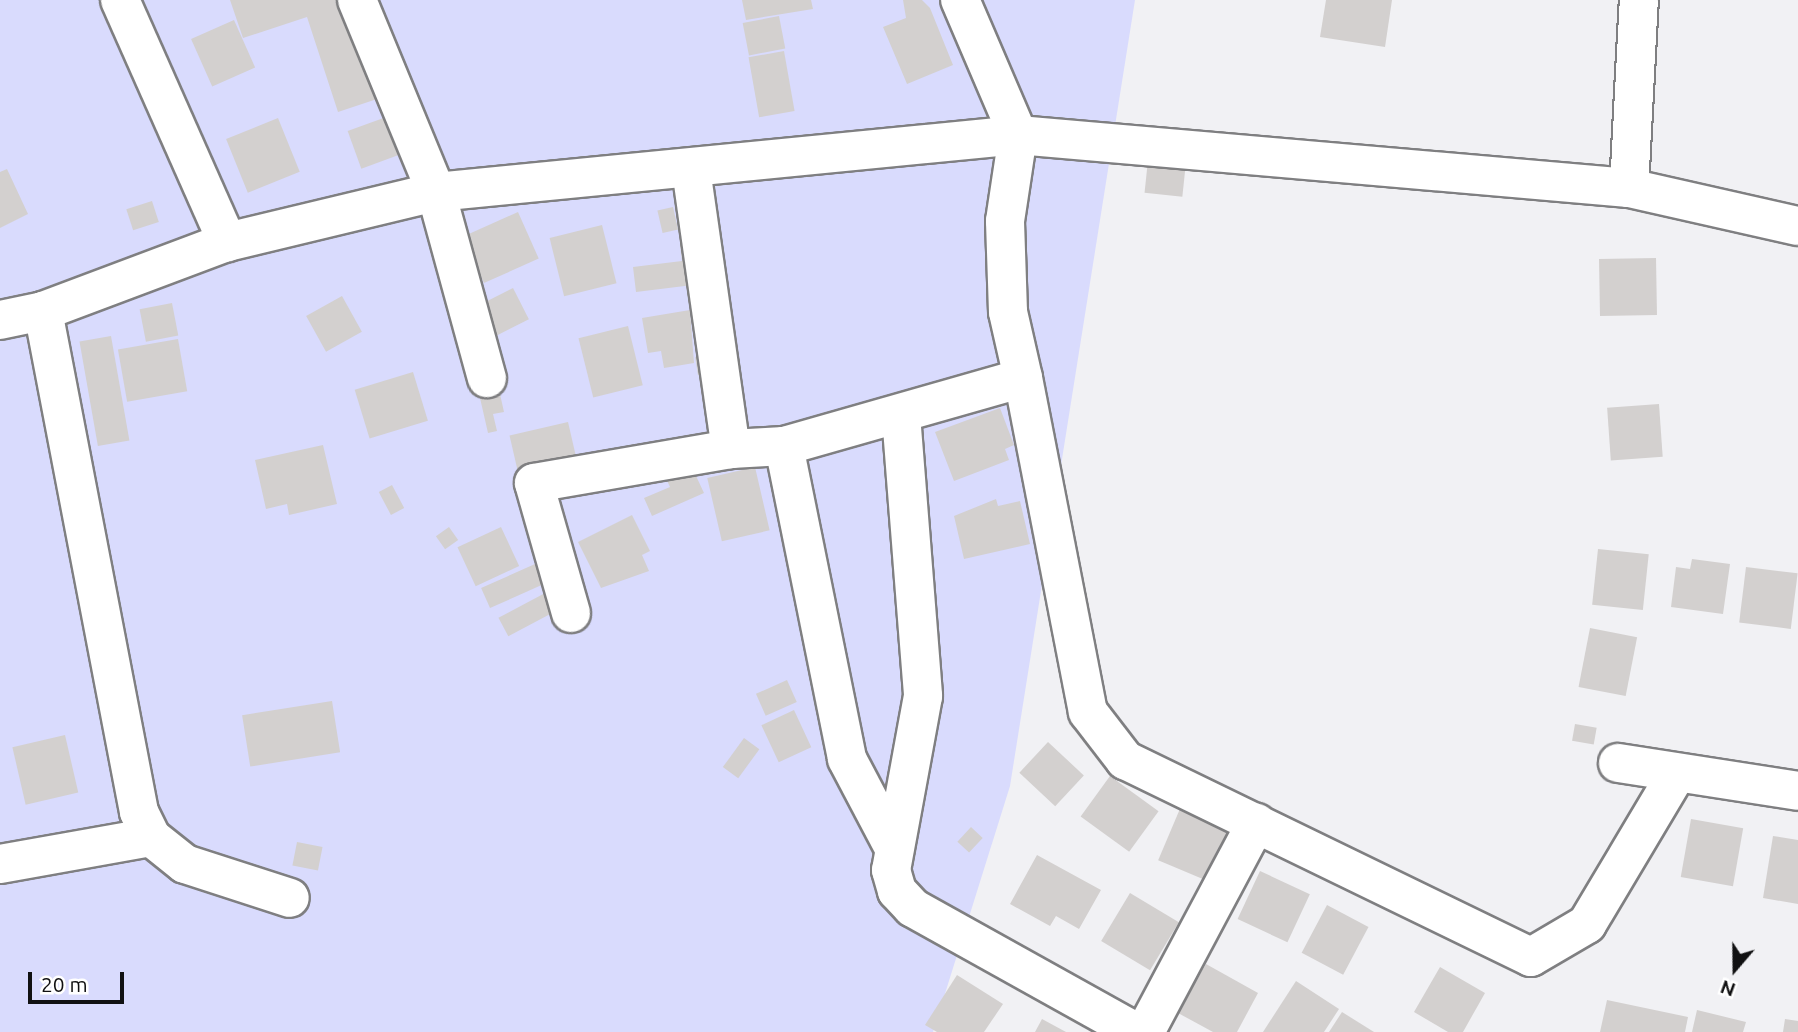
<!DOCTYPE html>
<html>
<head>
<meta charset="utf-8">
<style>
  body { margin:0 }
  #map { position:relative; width:1798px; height:1032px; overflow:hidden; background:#f1f1f4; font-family:Ubuntu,sans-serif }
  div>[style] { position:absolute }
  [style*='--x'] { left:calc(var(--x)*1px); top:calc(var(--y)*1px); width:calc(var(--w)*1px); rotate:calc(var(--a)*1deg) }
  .green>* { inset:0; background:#d9dbfd }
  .building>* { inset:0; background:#d3d0cf; transform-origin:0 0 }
  .roads { filter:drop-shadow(2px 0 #7f7f81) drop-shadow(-2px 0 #7f7f81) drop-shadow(0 2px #7f7f81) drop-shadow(0 -2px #7f7f81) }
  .minor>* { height:38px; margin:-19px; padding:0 19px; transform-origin:19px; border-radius:19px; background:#fff }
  span { translate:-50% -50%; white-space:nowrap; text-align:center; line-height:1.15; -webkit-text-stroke:5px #fff; paint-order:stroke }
  .north { position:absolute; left:1700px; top:934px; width:70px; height:70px; -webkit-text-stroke:5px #fff; paint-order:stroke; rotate:200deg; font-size:19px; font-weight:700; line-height:28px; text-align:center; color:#111112 }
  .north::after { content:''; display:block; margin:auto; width:24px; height:32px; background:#111112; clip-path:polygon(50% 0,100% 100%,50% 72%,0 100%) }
  .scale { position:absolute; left:28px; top:972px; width:96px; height:32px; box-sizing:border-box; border:4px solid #111112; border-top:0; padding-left:9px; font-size:21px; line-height:24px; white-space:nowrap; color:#111112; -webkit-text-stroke:5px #fff; paint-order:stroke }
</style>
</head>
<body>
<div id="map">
  <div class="green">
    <div style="clip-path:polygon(0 0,1135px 0,1010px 786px,933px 1032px,0 1032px)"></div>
  </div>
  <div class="building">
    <div style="clip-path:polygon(230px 0,351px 0,383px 97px,338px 112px,307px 17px,243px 38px)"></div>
    <div style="clip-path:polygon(742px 0,811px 0,813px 9px,746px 20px)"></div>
    <div style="clip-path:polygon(903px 0,922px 0,930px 8px,953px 65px,907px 84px,883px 27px,906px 18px)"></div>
    <div style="clip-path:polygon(1326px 0,1392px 0,1385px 47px,1320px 37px)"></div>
    <div style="left:779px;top:16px;width:33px;height:37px;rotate:79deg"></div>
    <div style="left:234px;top:20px;width:52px;height:47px;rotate:66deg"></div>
    <div style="left:784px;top:51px;width:61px;height:36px;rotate:80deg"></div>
    <div style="left:389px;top:116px;width:40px;height:44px;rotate:70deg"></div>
    <div style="left:278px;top:118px;width:58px;height:56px;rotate:68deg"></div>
    <div style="left:1148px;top:160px;width:38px;height:33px;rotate:6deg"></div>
    <div style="clip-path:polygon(7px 169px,28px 214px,0 228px,0 172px)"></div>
    <div style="left:152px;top:201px;width:22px;height:27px;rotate:72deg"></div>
    <div style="left:673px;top:207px;width:23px;height:16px;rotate:77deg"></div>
    <div style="left:518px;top:212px;width:51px;height:60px;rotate:66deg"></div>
    <div style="left:602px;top:225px;width:60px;height:54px;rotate:76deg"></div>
    <div style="clip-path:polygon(695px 243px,701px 284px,636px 292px,633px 267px,682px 261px,680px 245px)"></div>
    <div style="left:1656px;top:258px;width:57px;height:57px;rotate:89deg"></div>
    <div style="left:513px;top:288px;width:35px;height:36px;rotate:63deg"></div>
    <div style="left:342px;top:296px;width:41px;height:41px;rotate:61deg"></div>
    <div style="left:172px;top:303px;width:33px;height:33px;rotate:79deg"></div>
    <div style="clip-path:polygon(690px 310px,694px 363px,664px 368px,661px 351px,648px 353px,642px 318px)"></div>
    <div style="left:628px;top:326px;width:61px;height:51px;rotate:76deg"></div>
    <div style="left:111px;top:336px;width:106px;height:32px;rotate:80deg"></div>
    <div style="left:178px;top:339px;width:53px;height:61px;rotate:80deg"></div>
    <div style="left:709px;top:355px;width:18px;height:14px;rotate:81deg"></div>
    <div style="left:413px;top:372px;width:51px;height:61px;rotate:73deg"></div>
    <div style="clip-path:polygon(500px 394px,504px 412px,493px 414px,497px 431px,488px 433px,480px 398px)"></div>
    <div style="left:1659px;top:404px;width:53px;height:52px;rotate:86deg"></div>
    <div style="clip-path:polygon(1000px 408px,1014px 445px,1005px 449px,1009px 460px,954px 481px,935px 432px)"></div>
    <div style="left:568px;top:422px;width:41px;height:60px;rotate:77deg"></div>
    <div style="clip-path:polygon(323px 445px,337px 504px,289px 515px,287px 504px,266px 509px,255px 460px)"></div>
    <div style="clip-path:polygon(690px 463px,704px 493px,652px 516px,644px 498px,670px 487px,664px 474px)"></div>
    <div style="left:755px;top:467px;width:65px;height:49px;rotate:77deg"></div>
    <div style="left:392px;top:485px;width:26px;height:15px;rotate:62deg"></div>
    <div style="clip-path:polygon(996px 499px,998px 506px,1020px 501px,1030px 544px,964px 559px,954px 516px)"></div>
    <div style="clip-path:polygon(632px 515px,650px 551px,642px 555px,649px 571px,601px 588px,578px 542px)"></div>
    <div style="left:449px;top:527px;width:16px;height:16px;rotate:55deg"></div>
    <div style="left:501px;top:527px;width:43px;height:48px;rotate:65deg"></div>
    <div style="left:1598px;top:549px;width:51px;height:56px;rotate:6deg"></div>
    <div style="clip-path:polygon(1692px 559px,1730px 564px,1723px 614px,1671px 607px,1676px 567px,1690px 569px)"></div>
    <div style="left:535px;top:564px;width:22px;height:59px;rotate:66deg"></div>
    <div style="left:1746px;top:567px;width:52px;height:56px;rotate:7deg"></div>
    <div style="left:547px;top:592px;width:21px;height:55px;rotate:62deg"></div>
    <div style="left:1590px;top:628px;width:48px;height:60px;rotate:11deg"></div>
    <div style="left:787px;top:680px;width:24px;height:34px;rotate:66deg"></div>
    <div style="left:332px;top:701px;width:52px;height:91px;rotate:81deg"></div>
    <div style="left:794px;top:710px;width:41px;height:36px;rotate:65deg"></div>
    <div style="left:1575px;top:724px;width:22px;height:17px;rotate:10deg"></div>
    <div style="left:65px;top:735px;width:59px;height:54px;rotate:77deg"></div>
    <div style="left:744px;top:738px;width:19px;height:36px;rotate:36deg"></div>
    <div style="left:1048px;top:742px;width:49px;height:42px;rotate:43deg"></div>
    <div style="left:1110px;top:776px;width:60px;height:50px;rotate:36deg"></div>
    <div style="left:1182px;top:804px;width:53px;height:61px;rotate:23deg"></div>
    <div style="left:1691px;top:819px;width:53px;height:59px;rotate:10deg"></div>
    <div style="left:971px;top:827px;width:16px;height:20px;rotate:43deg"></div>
    <div style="clip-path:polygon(1773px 836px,1798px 840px,1798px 904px,1763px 898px)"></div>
    <div style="left:297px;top:842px;width:26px;height:24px;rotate:11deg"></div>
    <div style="clip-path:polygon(1037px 855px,1101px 890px,1079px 929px,1056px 916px,1050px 926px,1010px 904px)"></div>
    <div style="left:1260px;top:871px;width:55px;height:53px;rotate:25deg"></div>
    <div style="left:1130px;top:893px;width:57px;height:56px;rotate:31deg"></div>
    <div style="left:1327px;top:905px;width:47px;height:54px;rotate:28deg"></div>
    <div style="clip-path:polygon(1206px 964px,1258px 993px,1237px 1032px,1213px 1032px,1178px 1013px)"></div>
    <div style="clip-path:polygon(1440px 967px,1485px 993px,1463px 1032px,1448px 1032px,1414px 1012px)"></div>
    <div style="clip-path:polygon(957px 975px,1003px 1004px,984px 1032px,937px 1032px,925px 1025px)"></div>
    <div style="clip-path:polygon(1296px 981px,1339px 1009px,1324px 1032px,1263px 1032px)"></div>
    <div style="clip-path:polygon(1607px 1000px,1688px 1017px,1685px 1032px,1600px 1032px)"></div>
    <div style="clip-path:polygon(1697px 1010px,1746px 1022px,1743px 1032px,1692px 1032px)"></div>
    <div style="clip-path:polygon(1342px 1012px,1374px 1032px,1329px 1032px)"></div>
    <div style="clip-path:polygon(1042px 1019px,1066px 1032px,1035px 1032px)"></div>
    <div style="clip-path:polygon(1785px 1019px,1798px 1021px,1798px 1032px,1783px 1032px)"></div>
  </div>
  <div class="roads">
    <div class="minor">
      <div style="--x:120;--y:0;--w:265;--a:66.1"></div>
      <div style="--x:357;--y:0;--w:208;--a:67.6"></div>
      <div style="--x:436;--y:192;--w:193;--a:74.7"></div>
      <div style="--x:691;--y:169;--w:283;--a:81.9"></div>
      <div style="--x:1629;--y:188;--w:188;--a:-87"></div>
      <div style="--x:43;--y:311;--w:510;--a:79.15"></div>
      <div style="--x:139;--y:812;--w:28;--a:64"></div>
      <div style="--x:151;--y:837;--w:43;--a:38.5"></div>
      <div style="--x:185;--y:864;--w:110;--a:17.9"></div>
      <div style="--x:0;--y:320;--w:44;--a:-11.8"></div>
      <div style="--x:43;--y:311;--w:197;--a:-20.6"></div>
      <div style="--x:227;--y:242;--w:215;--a:-13.5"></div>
      <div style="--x:436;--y:192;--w:585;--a:-5.59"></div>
      <div style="--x:1018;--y:135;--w:613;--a:4.96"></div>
      <div style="--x:1629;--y:188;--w:173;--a:12.7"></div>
      <div style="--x:1023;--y:378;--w:340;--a:79"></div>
      <div style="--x:1088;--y:712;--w:61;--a:52.4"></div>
      <div style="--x:1125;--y:760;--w:451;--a:25.9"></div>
      <div style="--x:1531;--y:957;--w:65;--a:-30.5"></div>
      <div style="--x:1587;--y:924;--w:176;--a:-59.2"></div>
      <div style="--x:901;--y:415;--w:282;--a:85.5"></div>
      <div style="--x:923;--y:696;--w:177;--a:100.4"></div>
      <div style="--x:891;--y:870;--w:22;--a:74"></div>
      <div style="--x:897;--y:891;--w:23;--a:47"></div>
      <div style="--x:913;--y:908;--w:255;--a:29.1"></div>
      <div style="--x:784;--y:446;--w:319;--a:78.6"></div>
      <div style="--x:847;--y:759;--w:101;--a:62.2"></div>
      <div style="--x:571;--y:613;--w:135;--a:-105.9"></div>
      <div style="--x:534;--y:483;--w:200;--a:-9.8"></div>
      <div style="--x:731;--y:449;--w:53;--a:-3.2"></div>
      <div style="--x:784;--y:446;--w:248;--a:-15.9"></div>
      <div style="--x:1023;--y:378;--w:68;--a:-102.8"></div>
      <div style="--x:1008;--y:312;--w:91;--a:-91.9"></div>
      <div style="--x:1005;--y:221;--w:87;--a:-81.4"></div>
      <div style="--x:1018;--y:135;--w:147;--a:-113.2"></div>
      <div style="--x:1618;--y:763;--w:182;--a:8.8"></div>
      <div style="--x:0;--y:864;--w:153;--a:-10.1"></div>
      <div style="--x:1145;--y:1032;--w:237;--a:-62"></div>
    </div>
  </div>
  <div class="north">N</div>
  <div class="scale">20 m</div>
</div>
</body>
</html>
